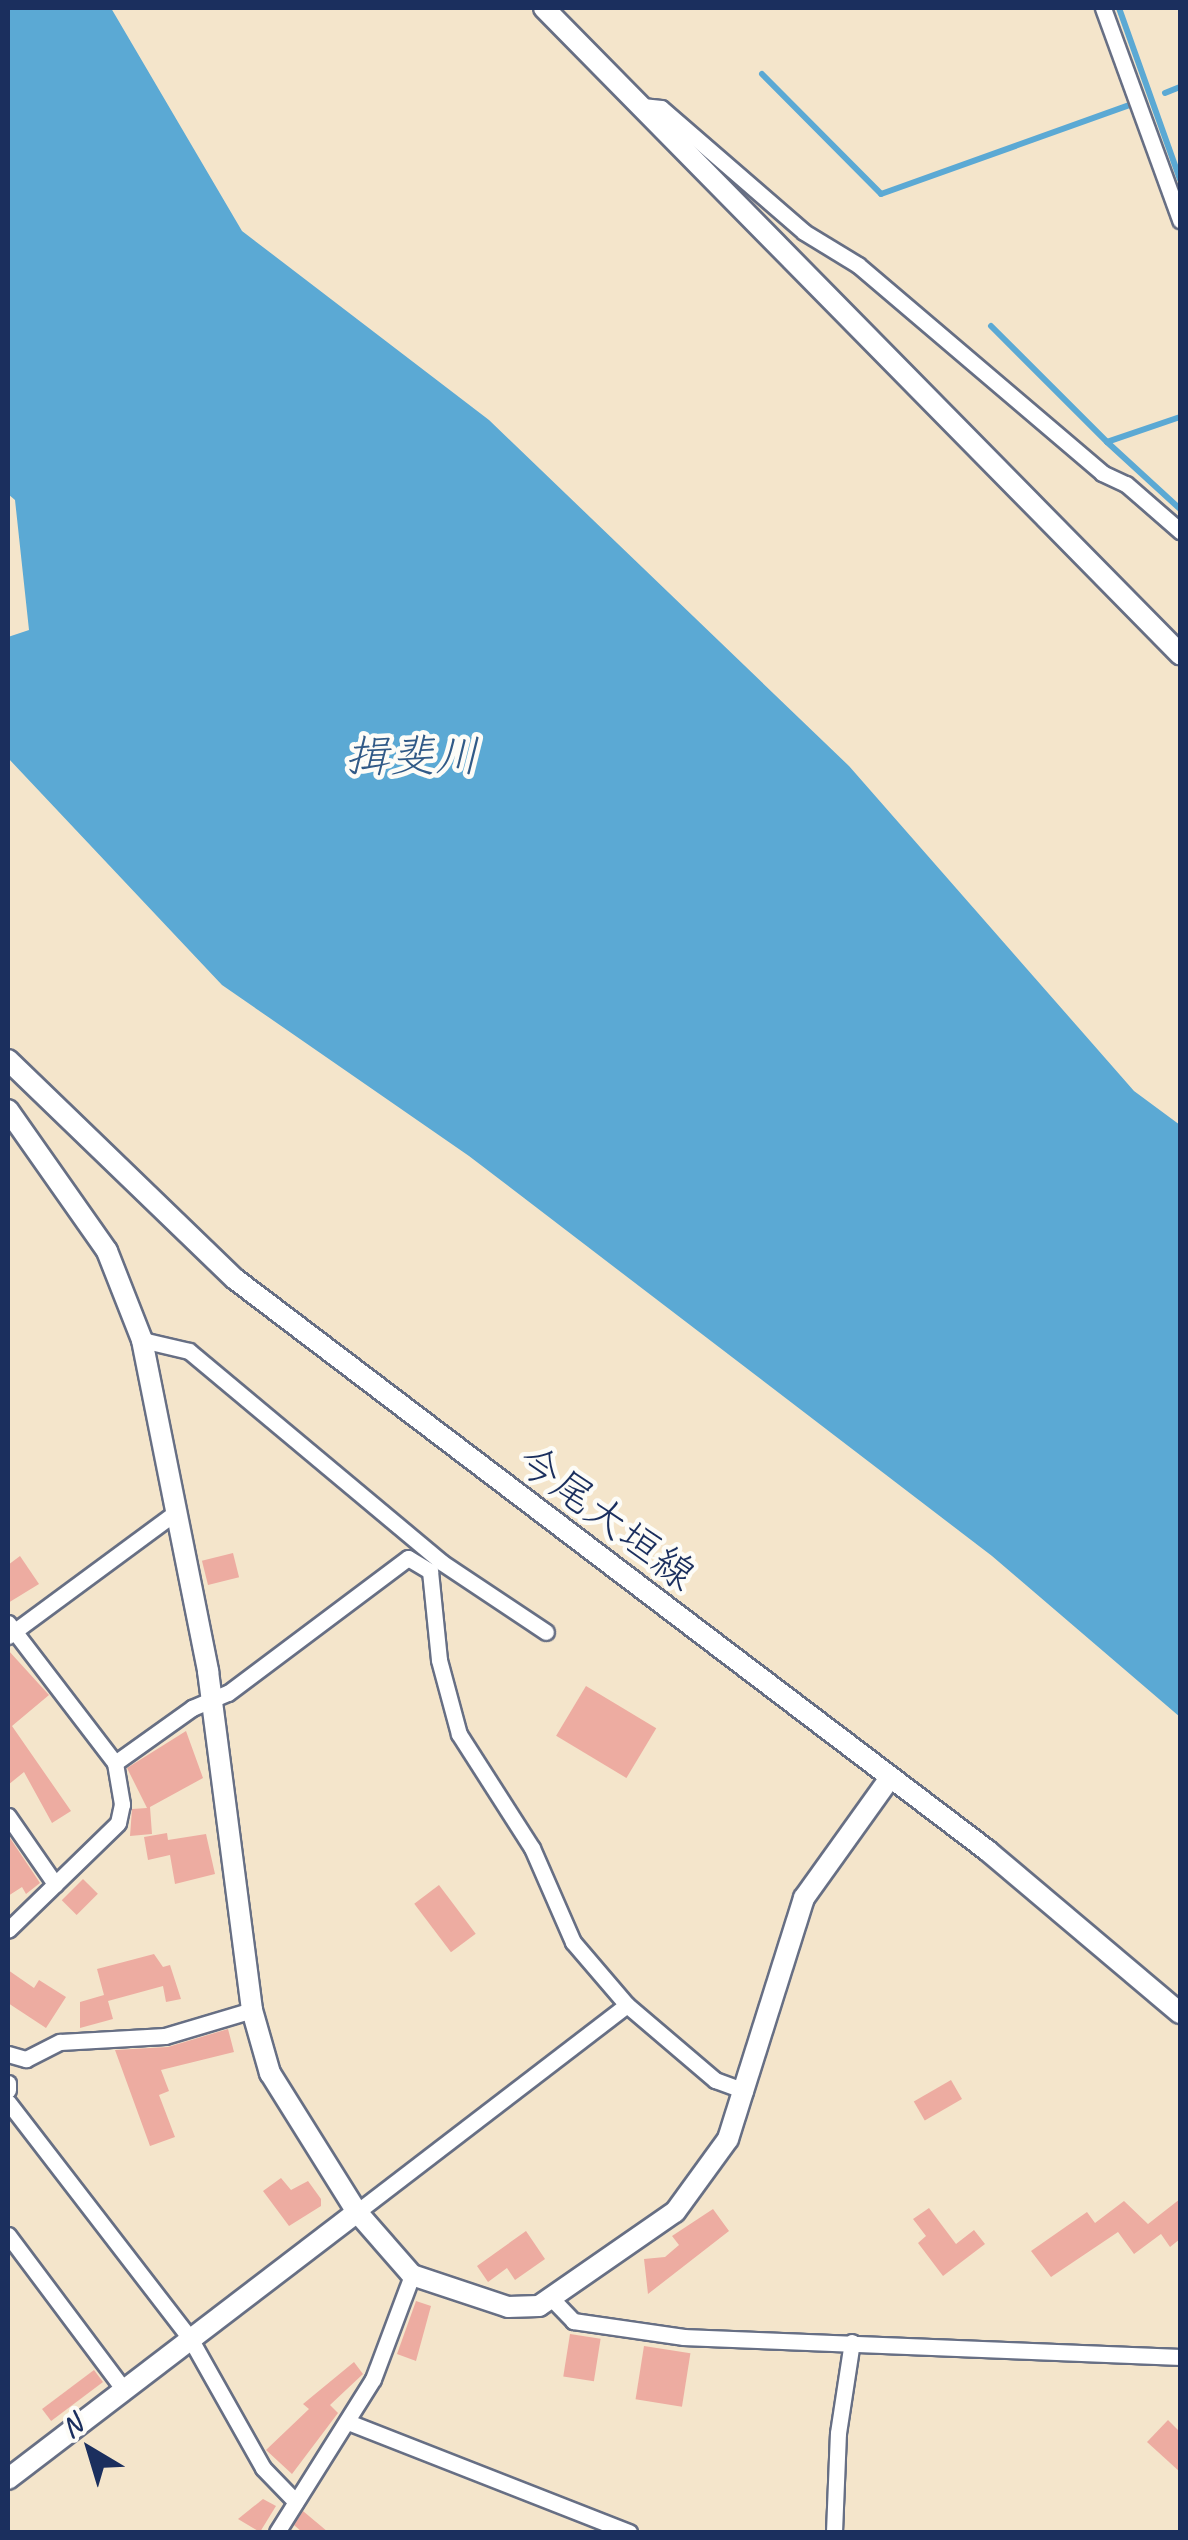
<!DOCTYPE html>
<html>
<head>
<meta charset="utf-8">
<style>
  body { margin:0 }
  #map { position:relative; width:1188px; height:2540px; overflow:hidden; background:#f4e5cb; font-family:Caveat,"Klee One",sans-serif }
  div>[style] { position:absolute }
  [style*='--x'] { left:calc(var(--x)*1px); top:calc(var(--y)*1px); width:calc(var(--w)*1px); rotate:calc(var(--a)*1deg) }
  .water>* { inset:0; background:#5ba9d4 }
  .stream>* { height:6px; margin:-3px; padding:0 3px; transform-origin:3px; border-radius:3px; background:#5ba9d4 }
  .building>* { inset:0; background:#edaca1; transform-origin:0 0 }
  .roads { filter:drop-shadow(2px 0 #676f84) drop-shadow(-2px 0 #676f84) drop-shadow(0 2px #676f84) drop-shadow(0 -2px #676f84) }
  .street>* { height:15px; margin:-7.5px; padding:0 7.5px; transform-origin:7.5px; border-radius:7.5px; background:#fff }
  .secondary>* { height:20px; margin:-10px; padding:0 10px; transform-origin:10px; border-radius:10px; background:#fff }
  span { translate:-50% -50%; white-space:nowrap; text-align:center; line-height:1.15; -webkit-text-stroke:9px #fdfcf7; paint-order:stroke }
  .street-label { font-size:42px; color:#1b2f5e }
  .water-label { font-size:45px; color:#315a87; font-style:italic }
  .frame { position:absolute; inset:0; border:10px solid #1b2f5e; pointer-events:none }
  .north { position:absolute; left:40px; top:2400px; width:100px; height:100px; -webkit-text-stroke:8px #fdfcf7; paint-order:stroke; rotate:322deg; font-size:28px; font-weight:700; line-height:40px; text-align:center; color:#1b2f5e }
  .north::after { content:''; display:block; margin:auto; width:35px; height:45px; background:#1b2f5e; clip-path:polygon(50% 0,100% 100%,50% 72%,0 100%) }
</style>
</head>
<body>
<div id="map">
  <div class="water">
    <div style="clip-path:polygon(8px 8px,111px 8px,242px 231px,489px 420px,849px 766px,1134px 1091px,1180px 1125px,1180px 1717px,992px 1556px,469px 1156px,222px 985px,8px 758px,8px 637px,29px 630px,15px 500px,8px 494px)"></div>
  </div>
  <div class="stream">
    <div style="--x:1119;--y:8;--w:182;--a:70.4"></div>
    <div style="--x:762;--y:74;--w:169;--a:45.2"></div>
    <div style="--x:881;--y:194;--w:268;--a:-19.7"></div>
    <div style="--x:1165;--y:93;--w:16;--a:-22"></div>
    <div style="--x:991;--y:326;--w:164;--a:45"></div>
    <div style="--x:1180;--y:417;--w:77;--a:161.1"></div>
    <div style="--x:1107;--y:442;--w:99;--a:42.5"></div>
  </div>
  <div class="building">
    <div style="left:233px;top:1553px;width:25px;height:32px;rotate:76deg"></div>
    <div style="clip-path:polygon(20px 1556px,39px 1584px,8px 1603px,8px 1565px)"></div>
    <div style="clip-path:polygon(8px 1650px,49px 1695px,12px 1726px,71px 1811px,52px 1823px,24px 1772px,8px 1785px)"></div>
    <div style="left:586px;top:1686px;width:82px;height:58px;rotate:31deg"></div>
    <div style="clip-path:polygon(186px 1731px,203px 1778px,150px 1807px,152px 1834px,130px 1836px,132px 1809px,147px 1808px,127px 1768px)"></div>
    <div style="clip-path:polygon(167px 1833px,168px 1840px,206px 1834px,215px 1874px,175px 1884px,170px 1855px,148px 1860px,144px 1837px)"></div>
    <div style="clip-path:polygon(8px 1835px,40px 1883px,26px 1894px,22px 1887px,8px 1896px)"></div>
    <div style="left:83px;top:1879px;width:21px;height:30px;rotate:45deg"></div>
    <div style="left:439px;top:1885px;width:61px;height:31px;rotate:53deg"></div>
    <div style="clip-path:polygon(154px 1954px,163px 1967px,170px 1965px,181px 1999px,166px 2002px,163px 1986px,108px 2001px,113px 2019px,80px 2028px,80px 2002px,104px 1995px,97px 1969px)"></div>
    <div style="clip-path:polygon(8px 1970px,34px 1988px,39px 1980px,66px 1997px,46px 2028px,8px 2003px)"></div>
    <div style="clip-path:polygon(228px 2029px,234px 2052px,161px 2070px,169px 2091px,159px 2095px,175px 2137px,150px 2146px,115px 2050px,168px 2047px)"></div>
    <div style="left:951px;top:2080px;width:22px;height:43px;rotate:60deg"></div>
    <div style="clip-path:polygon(281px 2178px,291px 2190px,308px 2181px,321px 2199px,321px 2206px,289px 2226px,263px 2191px)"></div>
    <div style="clip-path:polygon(1180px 2199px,1180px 2239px,1170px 2247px,1161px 2234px,1134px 2254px,1118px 2232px,1051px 2277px,1031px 2251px,1087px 2212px,1095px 2223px,1124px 2201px,1148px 2224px)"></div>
    <div style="clip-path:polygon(929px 2208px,956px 2244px,974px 2230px,985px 2244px,943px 2276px,918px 2243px,926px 2236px,913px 2219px)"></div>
    <div style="clip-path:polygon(713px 2209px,729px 2231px,648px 2294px,644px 2259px,665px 2257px,679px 2245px,672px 2236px)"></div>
    <div style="clip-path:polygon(526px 2231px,545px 2259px,515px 2280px,507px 2268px,488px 2282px,477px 2266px)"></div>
    <div style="clip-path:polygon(416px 2301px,431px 2306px,416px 2361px,397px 2354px)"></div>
    <div style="left:570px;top:2334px;width:31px;height:43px;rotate:9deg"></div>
    <div style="left:644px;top:2346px;width:47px;height:54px;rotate:9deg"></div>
    <div style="clip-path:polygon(354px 2362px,363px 2374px,330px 2405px,338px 2413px,292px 2474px,266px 2450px,309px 2409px,303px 2404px)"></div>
    <div style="left:94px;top:2370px;width:15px;height:65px;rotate:53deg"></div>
    <div style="clip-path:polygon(1168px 2420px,1180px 2432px,1180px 2472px,1147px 2442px)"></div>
    <div style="clip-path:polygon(263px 2499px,276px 2506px,260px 2532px,238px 2519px)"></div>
    <div style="clip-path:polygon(303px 2511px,328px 2532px,302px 2532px,294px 2525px)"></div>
  </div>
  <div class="roads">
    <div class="street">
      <div style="--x:1103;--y:8;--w:226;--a:70"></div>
      <div style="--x:642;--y:106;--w:19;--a:6"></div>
      <div style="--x:661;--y:108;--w:189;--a:40.9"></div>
      <div style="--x:804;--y:232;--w:63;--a:31.4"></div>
      <div style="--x:858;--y:265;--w:321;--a:40.4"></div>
      <div style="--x:1102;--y:473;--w:26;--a:25"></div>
      <div style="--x:1126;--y:484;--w:72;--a:41"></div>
      <div style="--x:142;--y:1340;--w:48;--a:13.2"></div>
      <div style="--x:189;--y:1351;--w:329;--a:39.9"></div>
      <div style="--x:441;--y:1562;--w:126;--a:33.7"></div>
      <div style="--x:8;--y:1623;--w:176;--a:52.6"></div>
      <div style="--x:115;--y:1763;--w:42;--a:80.3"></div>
      <div style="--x:122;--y:1804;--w:19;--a:102"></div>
      <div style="--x:118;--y:1823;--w:153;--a:135.8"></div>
      <div style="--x:8;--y:1636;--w:209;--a:-36.4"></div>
      <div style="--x:115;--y:1763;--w:95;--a:-35.5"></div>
      <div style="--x:192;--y:1708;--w:39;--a:-23"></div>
      <div style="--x:228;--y:1693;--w:225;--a:-36.9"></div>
      <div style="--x:408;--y:1558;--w:26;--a:31"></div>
      <div style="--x:430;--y:1571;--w:89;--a:84.2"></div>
      <div style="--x:439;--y:1660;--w:77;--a:74.9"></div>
      <div style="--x:459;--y:1734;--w:135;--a:57.4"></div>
      <div style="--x:532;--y:1848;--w:103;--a:66.4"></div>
      <div style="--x:573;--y:1942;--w:83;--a:49.4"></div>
      <div style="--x:627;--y:2005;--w:116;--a:40.4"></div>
      <div style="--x:715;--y:2080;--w:32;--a:20"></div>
      <div style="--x:8;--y:1816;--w:83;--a:55.3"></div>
      <div style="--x:8;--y:2054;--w:19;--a:16"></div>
      <div style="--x:26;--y:2059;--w:38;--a:-27"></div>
      <div style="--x:60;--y:2042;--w:105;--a:-3.3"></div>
      <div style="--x:165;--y:2036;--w:91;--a:-16.6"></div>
      <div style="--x:8;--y:2083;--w:7;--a:90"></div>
      <div style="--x:8;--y:2102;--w:300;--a:52.4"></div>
      <div style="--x:191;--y:2340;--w:147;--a:60.6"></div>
      <div style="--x:263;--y:2468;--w:47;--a:45.9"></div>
      <div style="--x:357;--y:2212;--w:340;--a:-37.5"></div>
      <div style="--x:8;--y:2235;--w:194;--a:53.2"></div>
      <div style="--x:554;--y:2301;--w:28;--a:46"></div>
      <div style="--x:573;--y:2321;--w:112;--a:8.2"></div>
      <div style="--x:684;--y:2337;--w:496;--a:2.3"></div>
      <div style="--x:348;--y:2422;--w:302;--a:21.4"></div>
      <div style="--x:277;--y:2532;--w:181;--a:-57.9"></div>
      <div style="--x:373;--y:2379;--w:111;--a:-69.4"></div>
      <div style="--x:834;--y:2532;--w:99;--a:-87.7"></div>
      <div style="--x:838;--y:2433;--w:92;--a:-81.3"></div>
    </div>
    <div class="secondary">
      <div style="--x:544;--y:8;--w:907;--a:45.45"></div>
      <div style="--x:8;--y:1060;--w:315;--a:44"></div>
      <div style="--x:235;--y:1279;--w:946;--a:37.22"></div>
      <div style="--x:988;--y:1851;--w:251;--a:40.2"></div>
      <div style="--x:8;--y:1110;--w:172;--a:54.9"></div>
      <div style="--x:107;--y:1251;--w:96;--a:68.5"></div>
      <div style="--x:142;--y:1340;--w:338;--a:78.7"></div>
      <div style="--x:208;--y:1671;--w:342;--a:82.6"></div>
      <div style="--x:252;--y:2010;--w:66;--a:74.1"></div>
      <div style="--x:270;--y:2073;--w:164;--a:58"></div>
      <div style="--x:357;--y:2212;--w:84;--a:48.9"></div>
      <div style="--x:412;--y:2275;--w:101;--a:18.4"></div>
      <div style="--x:508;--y:2307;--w:31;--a:-2"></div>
      <div style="--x:539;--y:2306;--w:165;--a:-34.7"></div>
      <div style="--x:675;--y:2212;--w:90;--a:-54"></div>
      <div style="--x:728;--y:2139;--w:253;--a:-72.5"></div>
      <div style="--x:804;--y:1898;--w:148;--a:-54.4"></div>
      <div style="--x:8;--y:2479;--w:439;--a:-37.4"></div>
    </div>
  </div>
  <div class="street-label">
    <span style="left:606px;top:1518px;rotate:37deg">今尾大垣線</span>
  </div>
  <div class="water-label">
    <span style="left:412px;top:757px">揖斐川</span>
  </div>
  <div class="frame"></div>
  <div class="north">N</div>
</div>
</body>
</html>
